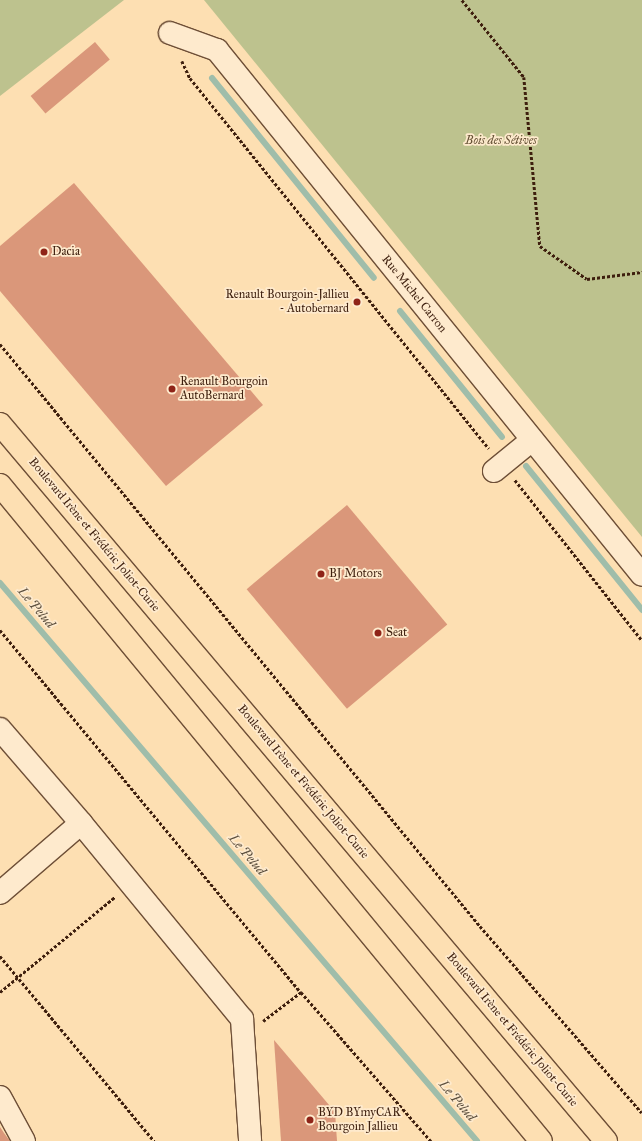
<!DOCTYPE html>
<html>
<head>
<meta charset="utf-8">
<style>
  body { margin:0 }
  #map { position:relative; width:642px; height:1141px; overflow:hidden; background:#fddfb2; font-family:"IM FELL Great Primer",serif }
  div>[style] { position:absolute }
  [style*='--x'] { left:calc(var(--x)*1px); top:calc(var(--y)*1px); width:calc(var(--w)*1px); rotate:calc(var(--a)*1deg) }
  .green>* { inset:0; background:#bdc28e }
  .stream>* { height:6px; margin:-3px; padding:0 3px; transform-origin:3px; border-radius:3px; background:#9fbdaa }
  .building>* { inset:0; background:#da977a; transform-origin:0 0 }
  .path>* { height:2.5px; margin-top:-1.25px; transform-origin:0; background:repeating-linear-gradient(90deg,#3e1f0e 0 3px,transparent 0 5px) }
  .roads { filter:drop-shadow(1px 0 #6e4f37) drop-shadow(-1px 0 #6e4f37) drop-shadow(0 1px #6e4f37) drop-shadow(0 -1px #6e4f37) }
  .minor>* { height:22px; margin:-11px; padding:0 11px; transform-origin:11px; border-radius:11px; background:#feeacd }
  .major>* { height:22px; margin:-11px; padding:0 11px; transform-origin:11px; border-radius:11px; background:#fddfb2 }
  .dots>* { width:11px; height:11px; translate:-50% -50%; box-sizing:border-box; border:2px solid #feeacd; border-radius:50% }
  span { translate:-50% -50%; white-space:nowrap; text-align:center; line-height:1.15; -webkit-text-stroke:3.5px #feeacd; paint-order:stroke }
  .park-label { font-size:12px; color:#645034; font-style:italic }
  .poi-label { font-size:12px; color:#3e1f0e }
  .left { translate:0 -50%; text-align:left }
  .right { translate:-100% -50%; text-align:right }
  .street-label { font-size:12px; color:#3e1f0e }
  .water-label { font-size:13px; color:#5b4e3d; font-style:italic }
</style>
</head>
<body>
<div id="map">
  <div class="green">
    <div style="clip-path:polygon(0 0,124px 0,0 96px)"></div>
    <div style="clip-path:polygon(204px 0,642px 0,642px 537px)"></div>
  </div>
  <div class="stream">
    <div style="--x:212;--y:78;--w:257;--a:51"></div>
    <div style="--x:400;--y:311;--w:162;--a:51"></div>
    <div style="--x:526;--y:466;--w:185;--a:51.1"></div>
    <div style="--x:0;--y:583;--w:734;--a:49.47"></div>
  </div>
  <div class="building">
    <div style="left:95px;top:42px;width:23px;height:84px;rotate:50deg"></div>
    <div style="clip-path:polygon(74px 183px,263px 405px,166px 486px,0 291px,0 246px)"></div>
    <div style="left:347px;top:505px;width:156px;height:131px;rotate:50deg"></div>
    <div style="clip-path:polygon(274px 1040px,335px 1112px,337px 1141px,281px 1141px)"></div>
    <div style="clip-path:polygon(0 1127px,4px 1133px,10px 1141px,0 1141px)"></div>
  </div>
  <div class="path">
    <div style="--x:462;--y:0;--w:99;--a:51.2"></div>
    <div style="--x:524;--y:77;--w:170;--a:84.6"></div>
    <div style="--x:540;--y:246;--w:57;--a:35.1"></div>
    <div style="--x:587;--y:279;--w:55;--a:-7.3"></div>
    <div style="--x:182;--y:61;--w:19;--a:65"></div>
    <div style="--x:190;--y:78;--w:476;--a:51.1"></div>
    <div style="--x:0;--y:344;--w:754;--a:50.49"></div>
    <div style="--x:480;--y:926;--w:247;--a:49.1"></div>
    <div style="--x:515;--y:480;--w:204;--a:51.6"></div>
    <div style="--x:0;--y:630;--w:471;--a:50.3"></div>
    <div style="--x:301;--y:992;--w:198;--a:48.9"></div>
    <div style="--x:0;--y:956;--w:241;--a:50.2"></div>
    <div style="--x:0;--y:992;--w:149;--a:-39.6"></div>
    <div style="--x:263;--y:1021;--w:48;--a:-37.3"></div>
  </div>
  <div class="roads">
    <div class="minor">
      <div style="--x:170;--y:33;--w:50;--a:19.9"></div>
      <div style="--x:217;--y:50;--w:675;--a:51.01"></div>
      <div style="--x:494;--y:471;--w:49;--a:-39.2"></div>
      <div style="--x:0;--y:729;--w:124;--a:49.2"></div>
      <div style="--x:81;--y:823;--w:254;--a:50.6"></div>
      <div style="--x:242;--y:1019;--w:122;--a:86.2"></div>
      <div style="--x:0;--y:893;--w:107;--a:-40.8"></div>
      <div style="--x:0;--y:1097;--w:50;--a:61.4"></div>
    </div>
    <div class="major">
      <div style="--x:0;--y:424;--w:939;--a:49.8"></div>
      <div style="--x:0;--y:485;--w:850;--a:50.49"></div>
    </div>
  </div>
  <div class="dots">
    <div style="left:44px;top:252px;background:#8f2418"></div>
    <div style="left:357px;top:302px;background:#8f2418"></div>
    <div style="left:172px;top:389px;background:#8f2418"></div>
    <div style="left:321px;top:574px;background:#8f2418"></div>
    <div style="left:378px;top:633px;background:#8f2418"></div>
    <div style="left:310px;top:1120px;background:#8f2418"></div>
  </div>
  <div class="park-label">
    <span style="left:501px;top:141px">Bois des Sétives</span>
  </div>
  <div class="poi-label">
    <span class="left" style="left:52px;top:252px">Dacia</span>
    <span class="right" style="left:349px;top:302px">Renault Bourgoin-Jallieu<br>- Autobernard</span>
    <span class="left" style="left:180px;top:389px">Renault Bourgoin<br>AutoBernard</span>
    <span class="left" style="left:329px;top:574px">BJ Motors</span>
    <span class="left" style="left:386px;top:633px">Seat</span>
    <span class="left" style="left:318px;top:1120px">BYD BYmyCAR<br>Bourgoin Jallieu</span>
  </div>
  <div class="street-label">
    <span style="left:414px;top:294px;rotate:51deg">Rue Michel Carron</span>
    <span style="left:94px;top:535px;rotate:50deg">Boulevard Irène et Frédéric Joliot-Curie</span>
    <span style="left:303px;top:782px;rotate:50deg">Boulevard Irène et Frédéric Joliot-Curie</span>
    <span style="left:512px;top:1030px;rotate:50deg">Boulevard Irène et Frédéric Joliot-Curie</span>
  </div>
  <div class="water-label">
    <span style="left:36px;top:608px;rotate:50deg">Le Pelud</span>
    <span style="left:247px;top:855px;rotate:50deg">Le Pelud</span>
    <span style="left:457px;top:1101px;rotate:50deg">Le Pelud</span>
  </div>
</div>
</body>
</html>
